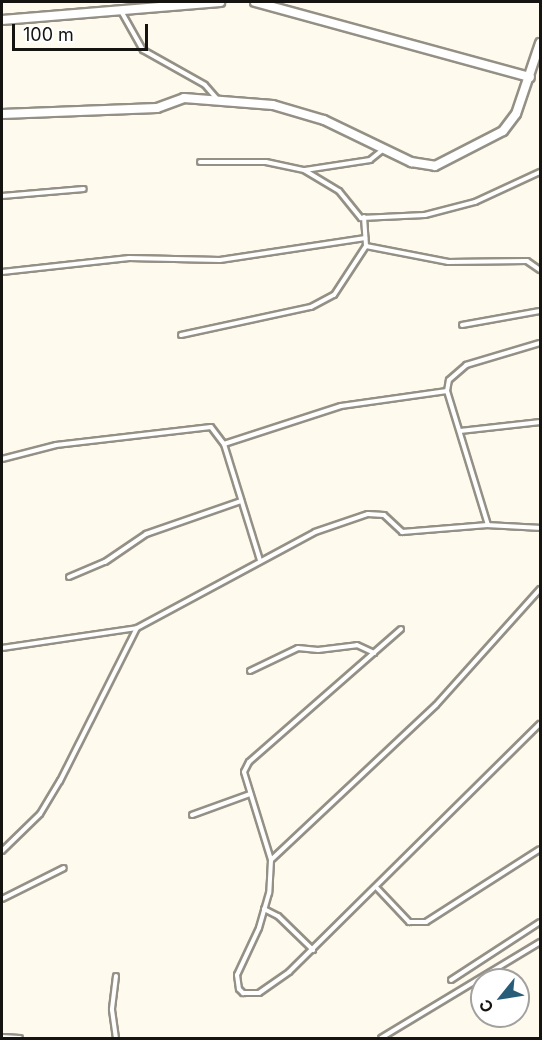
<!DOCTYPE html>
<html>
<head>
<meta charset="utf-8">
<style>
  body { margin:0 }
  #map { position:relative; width:542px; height:1040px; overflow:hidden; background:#fefaed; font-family:Inter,sans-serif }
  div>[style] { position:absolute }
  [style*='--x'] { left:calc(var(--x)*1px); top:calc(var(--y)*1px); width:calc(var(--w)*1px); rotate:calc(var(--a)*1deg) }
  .roads { filter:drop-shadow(2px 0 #949085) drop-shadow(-2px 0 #949085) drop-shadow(0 2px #949085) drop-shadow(0 -2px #949085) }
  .lane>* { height:4px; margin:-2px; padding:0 2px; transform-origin:2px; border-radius:2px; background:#fff }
  .street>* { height:8px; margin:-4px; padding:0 4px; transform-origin:4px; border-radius:4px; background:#fff }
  span { translate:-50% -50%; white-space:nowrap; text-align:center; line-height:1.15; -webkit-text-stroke:4.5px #fff; paint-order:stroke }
  .frame { position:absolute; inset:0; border:3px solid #161410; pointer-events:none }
  .north { position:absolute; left:470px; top:968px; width:60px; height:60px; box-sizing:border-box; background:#fff; border:2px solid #a2a19f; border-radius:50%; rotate:240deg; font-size:16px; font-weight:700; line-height:24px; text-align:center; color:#161410 }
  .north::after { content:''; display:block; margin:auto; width:21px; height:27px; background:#275d78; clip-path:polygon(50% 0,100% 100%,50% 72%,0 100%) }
  .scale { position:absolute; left:12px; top:24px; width:136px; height:27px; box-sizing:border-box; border:3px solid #161410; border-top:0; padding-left:8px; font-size:18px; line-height:21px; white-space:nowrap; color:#161410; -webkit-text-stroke:4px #fff; paint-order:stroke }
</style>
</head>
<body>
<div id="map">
  <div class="roads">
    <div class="lane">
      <div style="--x:121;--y:11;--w:45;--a:60.6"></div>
      <div style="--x:143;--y:50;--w:71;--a:29.4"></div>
      <div style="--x:205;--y:85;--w:20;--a:49"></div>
      <div style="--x:200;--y:162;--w:66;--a:0"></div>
      <div style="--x:266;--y:162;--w:39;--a:12"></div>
      <div style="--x:304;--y:170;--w:41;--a:31"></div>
      <div style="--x:339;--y:191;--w:35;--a:51"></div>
      <div style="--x:361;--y:218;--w:64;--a:-2.7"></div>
      <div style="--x:425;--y:215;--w:52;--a:-14.6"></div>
      <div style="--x:475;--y:202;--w:72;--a:-24.8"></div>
      <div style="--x:305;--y:170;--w:66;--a:-8.7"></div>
      <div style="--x:370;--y:160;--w:14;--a:-39"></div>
      <div style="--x:2;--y:196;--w:82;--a:-4.9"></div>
      <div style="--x:364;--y:217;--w:29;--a:86"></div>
      <div style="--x:2;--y:272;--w:128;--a:-6.3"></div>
      <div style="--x:129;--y:258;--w:91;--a:1.3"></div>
      <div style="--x:220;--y:260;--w:147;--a:-8.6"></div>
      <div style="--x:462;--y:325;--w:79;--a:-10.2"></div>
      <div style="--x:181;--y:335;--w:133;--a:-12.2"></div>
      <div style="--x:311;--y:307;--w:26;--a:-28"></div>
      <div style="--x:334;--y:295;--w:59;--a:-56.9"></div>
      <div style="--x:366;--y:246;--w:84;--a:11"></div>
      <div style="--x:448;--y:262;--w:79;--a:-0.7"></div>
      <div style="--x:527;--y:261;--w:16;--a:35"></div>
      <div style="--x:460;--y:431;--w:81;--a:-6.4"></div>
      <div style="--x:224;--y:444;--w:123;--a:-18"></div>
      <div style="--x:341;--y:406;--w:107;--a:-8.1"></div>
      <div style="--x:2;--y:459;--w:56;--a:-14.5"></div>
      <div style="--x:56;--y:445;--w:156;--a:-6.6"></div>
      <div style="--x:211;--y:427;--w:21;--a:53"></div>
      <div style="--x:224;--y:444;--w:121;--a:72.8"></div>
      <div style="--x:488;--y:525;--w:52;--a:3.3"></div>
      <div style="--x:69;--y:577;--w:39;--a:-23"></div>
      <div style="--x:105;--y:562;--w:50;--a:-34.3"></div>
      <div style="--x:146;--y:534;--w:101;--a:-19.2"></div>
      <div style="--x:401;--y:629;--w:202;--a:138.8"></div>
      <div style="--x:249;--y:762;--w:11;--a:117"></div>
      <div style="--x:244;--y:772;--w:92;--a:72.9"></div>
      <div style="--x:271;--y:860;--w:33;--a:93"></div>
      <div style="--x:269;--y:893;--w:36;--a:106"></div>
      <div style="--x:259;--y:928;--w:52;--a:115.1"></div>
      <div style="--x:237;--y:975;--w:14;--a:82"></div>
      <div style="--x:239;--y:989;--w:6;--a:45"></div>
      <div style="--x:243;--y:993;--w:16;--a:0"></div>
      <div style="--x:259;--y:993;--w:37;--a:-35"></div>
      <div style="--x:289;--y:972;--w:353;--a:-44.7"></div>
      <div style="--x:2;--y:648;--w:136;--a:-8.4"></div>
      <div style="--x:137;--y:628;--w:202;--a:-28.3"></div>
      <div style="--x:315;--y:532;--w:56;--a:-18.8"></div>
      <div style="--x:368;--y:514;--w:16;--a:4"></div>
      <div style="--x:384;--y:515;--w:25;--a:43"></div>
      <div style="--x:402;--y:532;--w:86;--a:-4.7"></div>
      <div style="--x:488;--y:525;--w:140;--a:-107"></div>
      <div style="--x:447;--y:391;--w:11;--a:-80"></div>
      <div style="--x:449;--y:380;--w:23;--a:-41"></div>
      <div style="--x:466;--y:365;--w:77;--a:-16.6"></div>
      <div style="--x:250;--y:671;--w:53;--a:-25.6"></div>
      <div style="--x:298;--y:648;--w:20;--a:6"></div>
      <div style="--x:318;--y:650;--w:39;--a:-7"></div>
      <div style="--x:357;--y:645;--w:19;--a:25"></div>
      <div style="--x:192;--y:815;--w:62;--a:-19.9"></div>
      <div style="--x:2;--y:851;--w:53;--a:-44.2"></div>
      <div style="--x:40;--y:814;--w:39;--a:-59"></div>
      <div style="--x:60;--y:781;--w:171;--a:-63.3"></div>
      <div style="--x:271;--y:860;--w:226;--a:-43.2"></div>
      <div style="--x:436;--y:705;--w:156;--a:-48.1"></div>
      <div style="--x:377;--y:888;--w:47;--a:46.7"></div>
      <div style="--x:409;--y:922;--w:17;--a:0"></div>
      <div style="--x:426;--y:922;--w:135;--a:-32.6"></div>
      <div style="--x:2;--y:899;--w:69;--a:-26.6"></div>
      <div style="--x:264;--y:909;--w:16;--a:27"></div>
      <div style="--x:278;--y:916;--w:49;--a:44.2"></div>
      <div style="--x:116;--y:976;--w:34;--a:97"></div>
      <div style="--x:112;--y:1010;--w:28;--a:82"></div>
      <div style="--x:451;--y:980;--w:106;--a:-33.1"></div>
      <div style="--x:2;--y:1037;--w:18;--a:3"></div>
      <div style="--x:381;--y:1038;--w:186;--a:-31.1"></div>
    </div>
    <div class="street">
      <div style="--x:255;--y:2;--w:285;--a:15.3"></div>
      <div style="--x:2;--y:20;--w:219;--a:-4.7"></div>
      <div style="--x:2;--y:114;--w:155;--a:-2.2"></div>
      <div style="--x:157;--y:108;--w:29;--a:-20"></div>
      <div style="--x:184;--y:98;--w:89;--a:4.5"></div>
      <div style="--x:273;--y:105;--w:53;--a:16.4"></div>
      <div style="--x:324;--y:120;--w:97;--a:25.8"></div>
      <div style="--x:411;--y:162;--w:24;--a:9"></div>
      <div style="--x:435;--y:166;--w:76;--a:-27.2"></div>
      <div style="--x:503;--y:131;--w:21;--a:-53"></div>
      <div style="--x:516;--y:114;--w:75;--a:-71.3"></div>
    </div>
  </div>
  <div class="frame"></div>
  <div class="north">С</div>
  <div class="scale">100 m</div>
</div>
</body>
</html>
